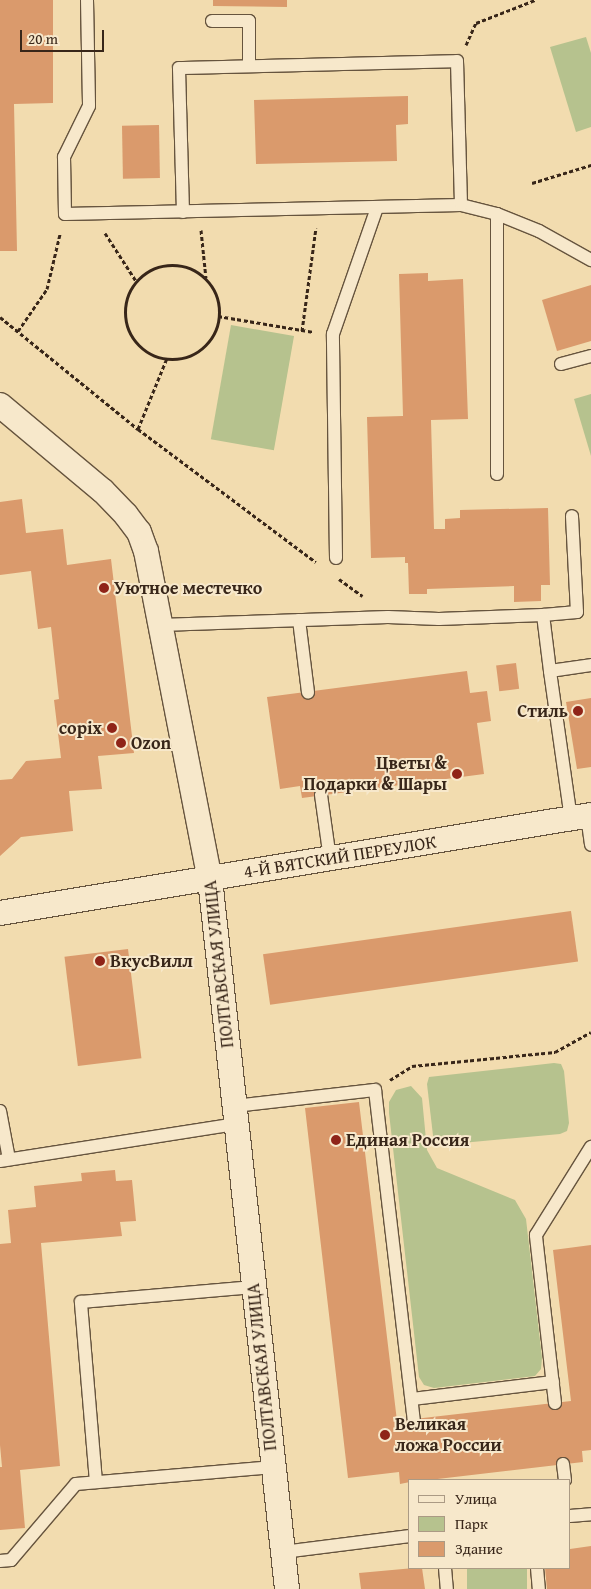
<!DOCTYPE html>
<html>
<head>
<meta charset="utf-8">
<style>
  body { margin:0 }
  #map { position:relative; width:591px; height:1589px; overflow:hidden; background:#f2dcaf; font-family:"Gentium Book Plus",serif }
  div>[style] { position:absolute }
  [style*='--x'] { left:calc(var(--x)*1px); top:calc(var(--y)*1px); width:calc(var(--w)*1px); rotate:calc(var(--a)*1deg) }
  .green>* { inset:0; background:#b6c28e; transform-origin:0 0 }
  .building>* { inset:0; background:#da9a6c; transform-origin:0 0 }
  .path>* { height:3px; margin-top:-1.5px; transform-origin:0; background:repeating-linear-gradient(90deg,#382619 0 4px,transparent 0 6.5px) }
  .path>.ring { margin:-1.5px; padding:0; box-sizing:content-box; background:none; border:3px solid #382619; border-radius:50% }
  .roads { filter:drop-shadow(1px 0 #66543e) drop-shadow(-1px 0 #66543e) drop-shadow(0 1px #66543e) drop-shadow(0 -1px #66543e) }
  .service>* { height:12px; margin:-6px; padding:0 6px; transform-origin:6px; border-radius:6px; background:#f7e8cb }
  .minor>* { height:24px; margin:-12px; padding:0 12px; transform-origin:12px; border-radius:12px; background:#f7e8cb }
  .dots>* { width:14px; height:14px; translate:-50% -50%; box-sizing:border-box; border:2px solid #f7e8cb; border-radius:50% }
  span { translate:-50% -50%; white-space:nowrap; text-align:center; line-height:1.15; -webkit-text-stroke:4px #f7e8cb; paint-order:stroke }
  .poi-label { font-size:18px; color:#382619; font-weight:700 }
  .left { translate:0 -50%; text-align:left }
  .right { translate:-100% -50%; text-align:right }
  .street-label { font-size:18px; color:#382619 }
  .legend { position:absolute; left:408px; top:1479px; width:162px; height:90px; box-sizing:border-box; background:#f7e8cb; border:1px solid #ab9a84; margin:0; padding:6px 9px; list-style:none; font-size:15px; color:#382619 }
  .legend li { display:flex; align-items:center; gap:10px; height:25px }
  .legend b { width:25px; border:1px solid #ab9a84 }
  .scale { position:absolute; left:20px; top:30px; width:84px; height:22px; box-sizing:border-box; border:2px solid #382619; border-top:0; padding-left:6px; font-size:15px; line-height:18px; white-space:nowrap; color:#382619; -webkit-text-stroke:4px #f7e8cb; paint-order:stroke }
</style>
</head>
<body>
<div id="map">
  <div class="green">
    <div style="clip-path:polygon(586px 37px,591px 53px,591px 127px,576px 132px,550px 47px)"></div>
    <div style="left:231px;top:325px;width:64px;height:116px;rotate:10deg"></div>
    <div style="clip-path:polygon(591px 394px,591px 456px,574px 399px)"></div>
    <div style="clip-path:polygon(554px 1063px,561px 1064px,564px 1071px,569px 1123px,567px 1131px,560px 1134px,440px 1145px,434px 1144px,427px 1084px,429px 1077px)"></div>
    <div style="clip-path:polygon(411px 1086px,422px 1098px,427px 1150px,437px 1168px,515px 1200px,526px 1219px,542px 1358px,541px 1369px,535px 1376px,434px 1388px,424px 1385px,419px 1377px,389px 1113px,389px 1102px,396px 1090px)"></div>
    <div style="left:467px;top:1568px;width:60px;height:21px"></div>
  </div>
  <div class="building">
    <div style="clip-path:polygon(0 0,53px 0,53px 103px,14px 104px,17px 251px,0 251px)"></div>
    <div style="clip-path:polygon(213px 0,287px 0,287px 7px,213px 6px)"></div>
    <div style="clip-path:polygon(408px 96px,408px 124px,396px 125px,397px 161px,256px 164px,254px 100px)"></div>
    <div style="left:159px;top:125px;width:53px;height:37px;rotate:89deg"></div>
    <div style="clip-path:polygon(428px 273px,428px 281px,463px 279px,468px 419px,431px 420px,434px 529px,445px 529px,445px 519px,460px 518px,460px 510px,548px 508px,550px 585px,541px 585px,541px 601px,514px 602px,514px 586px,427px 589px,427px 594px,409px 594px,408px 563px,405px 563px,405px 557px,371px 558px,367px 417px,403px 416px,399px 274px)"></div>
    <div style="clip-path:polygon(591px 285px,591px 341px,557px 351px,542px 300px)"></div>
    <div style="clip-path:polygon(22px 499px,26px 533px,63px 529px,67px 565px,111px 559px,134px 753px,98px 756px,102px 789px,69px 791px,73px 831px,21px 837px,0 856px,0 780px,12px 779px,26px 761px,61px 758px,54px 700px,59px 699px,51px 627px,38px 629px,31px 571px,0 575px,0 502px)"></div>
    <div style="left:516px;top:663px;width:26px;height:20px;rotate:83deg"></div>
    <div style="clip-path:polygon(467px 671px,470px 693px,487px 691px,491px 721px,477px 723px,484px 774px,302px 798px,300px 786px,280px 789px,267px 697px)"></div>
    <div style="clip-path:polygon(591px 698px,591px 767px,577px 769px,566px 702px)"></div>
    <div style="left:571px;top:911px;width:51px;height:311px;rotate:82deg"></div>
    <div style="left:128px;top:949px;width:110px;height:64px;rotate:83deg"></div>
    <div style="clip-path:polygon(359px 1102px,397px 1421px,571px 1401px,553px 1250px,591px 1245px,591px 1450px,582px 1451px,583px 1462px,429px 1480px,410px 1480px,410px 1482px,400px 1484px,399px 1472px,348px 1478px,305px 1108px)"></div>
    <div style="clip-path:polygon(115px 1170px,116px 1181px,132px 1180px,136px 1221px,120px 1222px,122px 1236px,41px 1243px,60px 1466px,20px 1470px,25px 1528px,0 1530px,0 1467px,2px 1467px,0 1445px,0 1244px,11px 1243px,8px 1210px,36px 1207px,34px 1186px,82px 1181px,81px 1173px)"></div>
    <div style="clip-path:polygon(591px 1546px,591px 1589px,547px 1589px,545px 1568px,570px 1568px,570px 1549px)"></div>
    <div style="clip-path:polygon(414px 1568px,422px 1568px,425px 1589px,361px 1589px,359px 1573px)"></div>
  </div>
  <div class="path">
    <div style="--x:466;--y:45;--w:24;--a:-66"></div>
    <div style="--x:476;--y:23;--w:63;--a:-21.3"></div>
    <div style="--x:532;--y:183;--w:62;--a:-17"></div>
    <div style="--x:201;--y:230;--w:48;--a:84.1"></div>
    <div style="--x:105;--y:233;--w:57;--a:57.1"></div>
    <div class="ring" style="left:125px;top:265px;width:91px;height:91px"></div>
    <div style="--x:218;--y:316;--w:97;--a:9.5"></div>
    <div style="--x:0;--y:317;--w:178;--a:39.1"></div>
    <div style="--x:138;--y:429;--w:222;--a:36.8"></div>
    <div style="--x:18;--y:331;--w:51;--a:-55.4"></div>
    <div style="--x:47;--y:289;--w:57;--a:-76.7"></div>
    <div style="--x:302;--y:331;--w:104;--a:-82.3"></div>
    <div style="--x:138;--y:429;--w:77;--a:-67.8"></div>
    <div style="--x:339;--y:579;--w:29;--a:36"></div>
    <div style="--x:390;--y:1080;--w:26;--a:-32"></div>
    <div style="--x:412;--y:1066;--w:144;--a:-5.6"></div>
    <div style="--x:555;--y:1052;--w:41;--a:-29.1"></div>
  </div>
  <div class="roads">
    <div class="service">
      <div style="--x:87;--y:0;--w:106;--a:88.9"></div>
      <div style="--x:89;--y:106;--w:57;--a:116.1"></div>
      <div style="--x:64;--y:157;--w:57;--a:89"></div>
      <div style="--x:65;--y:214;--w:396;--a:-1.3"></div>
      <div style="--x:461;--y:205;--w:37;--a:14"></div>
      <div style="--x:497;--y:214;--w:45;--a:22"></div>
      <div style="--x:539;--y:231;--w:60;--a:29.1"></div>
      <div style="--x:212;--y:21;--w:37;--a:0"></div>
      <div style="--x:249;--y:21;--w:45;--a:90"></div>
      <div style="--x:183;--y:212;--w:144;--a:-91.6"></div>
      <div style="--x:179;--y:68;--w:278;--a:-1.4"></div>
      <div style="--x:457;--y:61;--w:144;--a:88.4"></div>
      <div style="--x:497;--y:214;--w:260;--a:90"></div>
      <div style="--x:561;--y:364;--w:31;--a:-15"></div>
      <div style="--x:336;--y:558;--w:224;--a:-90.8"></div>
      <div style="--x:333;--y:334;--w:133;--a:-70.8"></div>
      <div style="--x:543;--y:615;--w:34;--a:-5"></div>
      <div style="--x:577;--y:612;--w:96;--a:-93"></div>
      <div style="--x:299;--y:620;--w:73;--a:82.9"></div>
      <div style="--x:161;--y:625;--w:227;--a:-2"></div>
      <div style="--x:388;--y:617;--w:51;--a:2.2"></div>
      <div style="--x:439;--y:619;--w:104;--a:-2.2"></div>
      <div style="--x:543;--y:615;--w:56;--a:82.9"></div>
      <div style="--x:321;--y:795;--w:65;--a:82"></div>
      <div style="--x:587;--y:816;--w:29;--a:82"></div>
      <div style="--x:571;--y:819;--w:149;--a:-98.1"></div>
      <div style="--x:550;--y:671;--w:41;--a:-8.3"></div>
      <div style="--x:234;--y:1106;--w:142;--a:-6.5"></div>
      <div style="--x:375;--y:1090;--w:332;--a:83.3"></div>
      <div style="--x:0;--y:1111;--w:49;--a:79.4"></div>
      <div style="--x:0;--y:1161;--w:238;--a:-8.9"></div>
      <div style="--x:412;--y:1399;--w:142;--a:-6.9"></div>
      <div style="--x:555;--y:1403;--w:169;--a:-96.5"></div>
      <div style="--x:536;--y:1235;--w:104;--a:-58"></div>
      <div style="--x:563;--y:1464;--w:16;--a:83"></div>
      <div style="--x:96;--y:1482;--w:181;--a:-94.8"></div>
      <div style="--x:81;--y:1302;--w:173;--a:-5"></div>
      <div style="--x:570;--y:1516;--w:21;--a:-5"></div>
      <div style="--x:283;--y:1552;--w:128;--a:-7.2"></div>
      <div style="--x:0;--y:1561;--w:11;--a:-5"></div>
      <div style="--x:11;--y:1560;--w:100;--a:-49.5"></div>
      <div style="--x:76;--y:1484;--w:198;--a:-4.9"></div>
      <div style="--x:445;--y:1568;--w:21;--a:85"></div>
      <div style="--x:537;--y:1568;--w:21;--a:85"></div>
    </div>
    <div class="minor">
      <div style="--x:0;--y:405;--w:134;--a:39.9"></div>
      <div style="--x:103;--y:491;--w:33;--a:46"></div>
      <div style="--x:126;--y:515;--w:21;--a:53"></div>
      <div style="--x:139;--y:532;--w:20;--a:70"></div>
      <div style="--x:146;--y:551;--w:334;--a:79"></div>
      <div style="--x:210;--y:879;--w:714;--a:83.81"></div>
      <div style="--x:0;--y:913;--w:599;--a:-9.42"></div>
    </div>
  </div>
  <div class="dots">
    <div style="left:104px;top:588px;background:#8f2418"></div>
    <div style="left:578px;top:711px;background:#8f2418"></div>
    <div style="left:112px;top:728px;background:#8f2418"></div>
    <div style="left:121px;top:743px;background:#8f2418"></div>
    <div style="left:457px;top:774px;background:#8f2418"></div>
    <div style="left:100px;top:961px;background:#8f2418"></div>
    <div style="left:336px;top:1140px;background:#8f2418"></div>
    <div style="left:385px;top:1435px;background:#8f2418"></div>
  </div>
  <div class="poi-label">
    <span class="left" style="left:114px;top:588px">Уютное местечко</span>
    <span class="right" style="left:568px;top:711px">Стиль</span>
    <span class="right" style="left:102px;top:728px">copix</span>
    <span class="left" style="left:131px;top:743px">Ozon</span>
    <span class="right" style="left:447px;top:774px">Цветы &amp;<br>Подарки &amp; Шары</span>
    <span class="left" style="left:110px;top:961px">ВкусВилл</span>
    <span class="left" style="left:346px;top:1140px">Единая Россия</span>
    <span class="left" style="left:395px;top:1435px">Великая<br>ложа России</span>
  </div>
  <div class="street-label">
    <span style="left:340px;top:857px;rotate:-9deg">4-Й ВЯТСКИЙ ПЕРЕУЛОК</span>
    <span style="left:219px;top:964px;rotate:-96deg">ПОЛТАВСКАЯ УЛИЦА</span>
    <span style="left:262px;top:1367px;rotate:-96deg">ПОЛТАВСКАЯ УЛИЦА</span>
  </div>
  <ul class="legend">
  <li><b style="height:6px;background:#f7e8cb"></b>Улица</li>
  <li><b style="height:14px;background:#b6c28e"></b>Парк</li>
  <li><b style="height:14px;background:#da9a6c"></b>Здание</li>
  </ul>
  <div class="scale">20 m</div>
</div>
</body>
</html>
